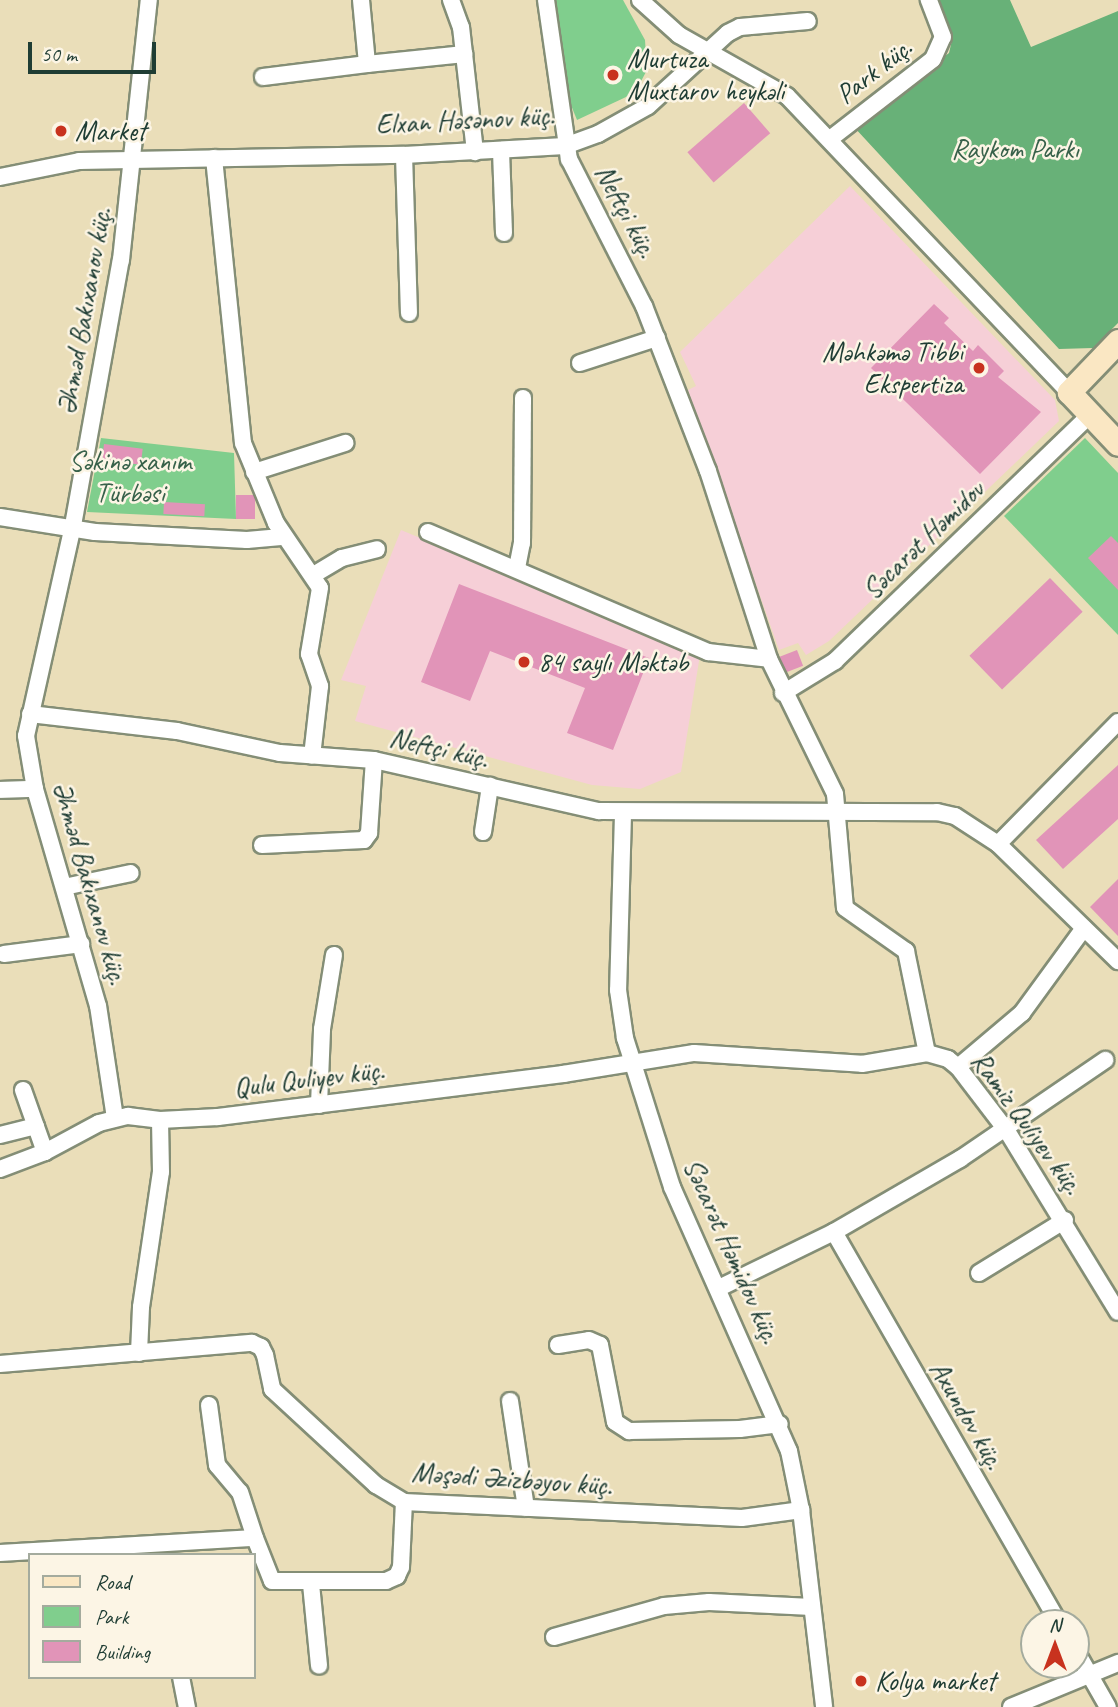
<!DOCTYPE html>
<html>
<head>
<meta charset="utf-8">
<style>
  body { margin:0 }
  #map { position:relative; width:1118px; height:1707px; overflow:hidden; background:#eadeb9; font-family:Caveat,sans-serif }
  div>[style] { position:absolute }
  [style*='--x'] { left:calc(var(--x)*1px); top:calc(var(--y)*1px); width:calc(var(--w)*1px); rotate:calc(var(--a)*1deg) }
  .built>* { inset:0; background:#f6cfd7 }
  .green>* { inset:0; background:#80ce8d }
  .forest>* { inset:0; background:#68b178 }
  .building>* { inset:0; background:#e194b8; transform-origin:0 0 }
  .roads { filter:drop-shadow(2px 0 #848e76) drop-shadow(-2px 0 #848e76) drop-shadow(0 2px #848e76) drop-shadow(0 -2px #848e76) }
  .street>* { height:16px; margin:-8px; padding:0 8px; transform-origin:8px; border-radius:8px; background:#fff }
  .secondary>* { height:23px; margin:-11.5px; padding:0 11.5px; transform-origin:11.5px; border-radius:11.5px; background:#fae7c3 }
  .dots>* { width:19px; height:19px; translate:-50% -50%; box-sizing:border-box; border:4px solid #fcf5e5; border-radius:50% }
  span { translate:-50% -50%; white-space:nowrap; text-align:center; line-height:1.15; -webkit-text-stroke:5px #fcf5e5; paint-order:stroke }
  .poi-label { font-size:28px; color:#1f3d34 }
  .left { translate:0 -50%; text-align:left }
  .right { translate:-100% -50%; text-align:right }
  .street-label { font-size:28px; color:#1f3d34 }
  .park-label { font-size:28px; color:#37614a }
  .legend { position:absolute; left:28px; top:1553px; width:228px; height:126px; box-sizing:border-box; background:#fcf5e5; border:2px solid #a4ab9e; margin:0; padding:9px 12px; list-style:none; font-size:21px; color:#1f3d34 }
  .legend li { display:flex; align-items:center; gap:14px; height:35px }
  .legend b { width:35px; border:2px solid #a4ab9e }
  .north { position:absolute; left:1020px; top:1609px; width:70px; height:70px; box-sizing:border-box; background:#fcf5e5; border:2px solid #a4ab9e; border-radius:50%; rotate:0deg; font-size:19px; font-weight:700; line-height:28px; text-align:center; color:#1f3d34 }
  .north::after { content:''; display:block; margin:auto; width:24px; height:32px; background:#c8321e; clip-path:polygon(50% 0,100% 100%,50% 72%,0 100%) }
  .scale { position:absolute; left:28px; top:42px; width:128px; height:32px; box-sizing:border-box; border:4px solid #1f3d34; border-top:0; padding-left:9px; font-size:21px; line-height:24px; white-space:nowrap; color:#1f3d34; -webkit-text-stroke:5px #fcf5e5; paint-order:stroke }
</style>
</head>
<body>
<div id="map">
  <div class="built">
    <div style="clip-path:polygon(850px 186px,1055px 400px,1059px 421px,829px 641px,806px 655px,798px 643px,779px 650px,688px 390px,696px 386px,680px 352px)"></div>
    <div style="clip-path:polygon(401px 530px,700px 655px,681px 772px,640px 789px,592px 785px,355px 721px,366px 686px,341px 680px)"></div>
  </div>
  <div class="green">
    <div style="clip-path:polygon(552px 0,623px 0,645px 40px,647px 70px,639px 85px,626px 97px,577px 120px,562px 83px)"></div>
    <div style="clip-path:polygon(101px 438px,234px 453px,236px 519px,87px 512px)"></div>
    <div style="clip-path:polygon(1085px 438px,1118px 473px,1118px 635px,1004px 516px)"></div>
  </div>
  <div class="forest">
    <div style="clip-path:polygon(936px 0,1010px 0,1031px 47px,1118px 11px,1118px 323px,1093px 348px,1059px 349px,854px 127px,949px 53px,953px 36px)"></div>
  </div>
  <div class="building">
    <div style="left:744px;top:103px;width:40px;height:75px;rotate:49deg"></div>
    <div style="clip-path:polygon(934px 304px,949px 318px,944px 323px,973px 351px,978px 345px,1004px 371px,998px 377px,1041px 412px,980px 474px,871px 368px)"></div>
    <div style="left:104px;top:444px;width:39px;height:16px;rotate:7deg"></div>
    <div style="left:236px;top:495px;width:19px;height:24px"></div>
    <div style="left:164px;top:502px;width:41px;height:12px;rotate:3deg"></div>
    <div style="clip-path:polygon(1111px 536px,1118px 543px,1118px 590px,1088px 558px)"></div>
    <div style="left:1050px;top:578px;width:47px;height:112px;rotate:46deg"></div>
    <div style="clip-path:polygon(459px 584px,649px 658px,613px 750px,567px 733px,585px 688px,490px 651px,470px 701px,421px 682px)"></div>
    <div style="left:797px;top:650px;width:17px;height:20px;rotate:69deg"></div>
    <div style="clip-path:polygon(1118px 765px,1118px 819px,1063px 869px,1036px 840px)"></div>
    <div style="clip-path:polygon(1118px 879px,1118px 936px,1090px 907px)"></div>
  </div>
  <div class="roads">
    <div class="street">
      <div style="--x:361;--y:0;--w:64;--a:84.6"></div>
      <div style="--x:367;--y:64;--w:98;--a:-5.9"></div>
      <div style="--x:451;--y:0;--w:29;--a:70"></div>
      <div style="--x:461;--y:27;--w:126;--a:83.6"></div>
      <div style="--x:546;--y:0;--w:161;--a:81.8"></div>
      <div style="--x:569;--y:159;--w:165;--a:63"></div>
      <div style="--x:644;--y:306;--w:177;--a:68.8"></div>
      <div style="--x:708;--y:471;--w:198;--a:72"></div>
      <div style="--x:769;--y:659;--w:150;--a:63.9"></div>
      <div style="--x:835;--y:794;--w:114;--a:85"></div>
      <div style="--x:845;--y:908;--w:75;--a:35.2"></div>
      <div style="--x:906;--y:951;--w:104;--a:78.4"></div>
      <div style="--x:640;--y:0;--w:52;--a:41.9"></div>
      <div style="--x:679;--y:35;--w:124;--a:29.5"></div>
      <div style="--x:787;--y:96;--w:409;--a:46.4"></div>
      <div style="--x:263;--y:77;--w:105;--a:-7.1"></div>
      <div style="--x:830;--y:139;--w:130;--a:-37.8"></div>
      <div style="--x:933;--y:59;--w:24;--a:-66"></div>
      <div style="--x:943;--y:37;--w:40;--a:-111"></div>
      <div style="--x:501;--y:151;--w:82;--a:87.9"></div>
      <div style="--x:404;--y:155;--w:158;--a:88.2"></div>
      <div style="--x:214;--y:158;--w:286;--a:84.2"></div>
      <div style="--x:243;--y:443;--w:87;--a:67.6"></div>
      <div style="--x:276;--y:523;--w:78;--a:55.9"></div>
      <div style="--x:320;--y:588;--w:67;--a:99.5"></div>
      <div style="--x:309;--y:654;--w:34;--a:71"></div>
      <div style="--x:320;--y:686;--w:70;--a:96.5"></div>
      <div style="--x:0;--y:177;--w:81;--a:-11.4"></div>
      <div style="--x:79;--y:161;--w:325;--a:-1.1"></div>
      <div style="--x:404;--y:155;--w:161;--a:-3.2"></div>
      <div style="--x:565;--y:146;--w:35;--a:-20"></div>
      <div style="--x:598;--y:134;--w:57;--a:-29.2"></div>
      <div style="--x:648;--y:106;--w:108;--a:-42.4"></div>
      <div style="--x:728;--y:33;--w:13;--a:-27"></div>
      <div style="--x:740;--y:27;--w:68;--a:-5"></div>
      <div style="--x:580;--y:363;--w:81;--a:-18"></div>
      <div style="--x:254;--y:472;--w:96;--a:-17.7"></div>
      <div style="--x:0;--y:517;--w:96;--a:9"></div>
      <div style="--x:95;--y:532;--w:152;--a:3"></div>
      <div style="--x:247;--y:540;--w:37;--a:-5"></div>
      <div style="--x:428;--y:532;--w:305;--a:23.2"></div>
      <div style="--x:708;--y:652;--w:61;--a:6.5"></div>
      <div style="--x:517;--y:568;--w:25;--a:-79"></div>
      <div style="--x:522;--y:543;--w:145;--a:-89.6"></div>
      <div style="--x:315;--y:574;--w:31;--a:-31"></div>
      <div style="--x:342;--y:558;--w:36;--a:-14"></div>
      <div style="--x:783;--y:693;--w:61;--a:-31.6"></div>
      <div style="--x:835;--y:661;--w:356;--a:-44"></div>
      <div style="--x:30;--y:714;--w:148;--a:6.6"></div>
      <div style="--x:177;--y:731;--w:105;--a:12.1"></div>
      <div style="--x:280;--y:753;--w:94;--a:4.3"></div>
      <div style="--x:374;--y:760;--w:231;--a:12.8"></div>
      <div style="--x:599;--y:811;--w:338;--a:0.2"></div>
      <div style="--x:937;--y:812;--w:18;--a:13"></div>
      <div style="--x:955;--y:816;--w:51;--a:33.1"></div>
      <div style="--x:1118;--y:722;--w:171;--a:134.5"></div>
      <div style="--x:998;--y:844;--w:168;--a:44.3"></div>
      <div style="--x:0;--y:790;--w:35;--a:-2"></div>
      <div style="--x:623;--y:814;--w:176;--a:91.6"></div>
      <div style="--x:618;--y:990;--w:49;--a:81.7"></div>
      <div style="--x:625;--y:1038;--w:156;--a:72.5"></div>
      <div style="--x:672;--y:1187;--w:289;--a:66.1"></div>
      <div style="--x:789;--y:1451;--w:60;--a:78.5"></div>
      <div style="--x:801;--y:1510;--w:198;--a:83.3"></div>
      <div style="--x:483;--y:832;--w:47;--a:-81.3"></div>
      <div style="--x:262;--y:845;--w:102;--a:-2.8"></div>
      <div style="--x:364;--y:840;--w:9;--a:-54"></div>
      <div style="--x:369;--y:833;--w:73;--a:-86.1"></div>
      <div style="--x:64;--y:887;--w:68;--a:-11.8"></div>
      <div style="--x:4;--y:954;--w:78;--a:-7.4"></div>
      <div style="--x:958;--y:1067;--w:84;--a:-40.2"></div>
      <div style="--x:1022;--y:1013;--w:105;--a:-53.9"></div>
      <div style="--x:23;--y:1090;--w:66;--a:70.5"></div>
      <div style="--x:319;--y:1105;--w:76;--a:-87.7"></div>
      <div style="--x:322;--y:1029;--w:75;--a:-80.8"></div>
      <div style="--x:115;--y:1118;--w:113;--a:-98.6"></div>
      <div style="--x:98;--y:1006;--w:226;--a:-106.2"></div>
      <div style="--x:35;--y:789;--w:54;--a:-99.6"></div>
      <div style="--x:26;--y:736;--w:210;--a:-77.4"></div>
      <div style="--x:72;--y:531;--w:275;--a:-79.8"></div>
      <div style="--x:121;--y:260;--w:262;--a:-83.9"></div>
      <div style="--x:0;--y:1135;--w:37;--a:-14"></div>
      <div style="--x:0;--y:1169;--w:48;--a:-20.7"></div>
      <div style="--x:45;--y:1152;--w:61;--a:-28.2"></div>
      <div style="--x:99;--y:1123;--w:30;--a:-14"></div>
      <div style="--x:128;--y:1116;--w:32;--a:7"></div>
      <div style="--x:160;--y:1120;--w:58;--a:-3"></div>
      <div style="--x:218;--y:1117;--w:348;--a:-7.1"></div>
      <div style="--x:563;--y:1074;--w:133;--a:-9.1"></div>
      <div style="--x:694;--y:1053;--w:168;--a:3.7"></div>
      <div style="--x:862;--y:1064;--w:66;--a:-9.6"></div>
      <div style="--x:927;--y:1053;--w:22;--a:16"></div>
      <div style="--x:948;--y:1059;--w:13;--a:39"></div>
      <div style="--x:958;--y:1067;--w:81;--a:52.6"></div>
      <div style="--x:1007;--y:1131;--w:212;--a:58.5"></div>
      <div style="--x:834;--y:1232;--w:451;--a:60.1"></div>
      <div style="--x:979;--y:1273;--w:101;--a:-31.6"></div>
      <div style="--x:719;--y:1288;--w:128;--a:-26"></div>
      <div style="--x:834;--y:1232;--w:146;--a:-30.1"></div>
      <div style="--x:960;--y:1159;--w:176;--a:-34.3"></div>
      <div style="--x:558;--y:1345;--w:31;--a:-9"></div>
      <div style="--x:589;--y:1340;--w:12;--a:24"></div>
      <div style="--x:600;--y:1345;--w:78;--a:79"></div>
      <div style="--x:615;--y:1422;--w:17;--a:33"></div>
      <div style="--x:629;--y:1431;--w:111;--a:-1"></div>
      <div style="--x:740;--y:1429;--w:40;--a:-7.1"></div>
      <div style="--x:139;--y:1353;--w:46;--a:-87.5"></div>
      <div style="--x:141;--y:1307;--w:136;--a:-81.6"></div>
      <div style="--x:161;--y:1172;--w:52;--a:-91.1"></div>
      <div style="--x:0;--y:1364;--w:253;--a:-4.8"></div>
      <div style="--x:252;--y:1343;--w:10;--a:24"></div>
      <div style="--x:261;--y:1347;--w:9;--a:63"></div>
      <div style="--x:265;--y:1355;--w:35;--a:78"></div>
      <div style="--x:272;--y:1389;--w:142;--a:42.7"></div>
      <div style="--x:376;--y:1485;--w:33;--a:31"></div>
      <div style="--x:404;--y:1502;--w:338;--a:2.7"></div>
      <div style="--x:742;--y:1518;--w:60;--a:-7.7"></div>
      <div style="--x:510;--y:1401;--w:108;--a:81.5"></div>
      <div style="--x:209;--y:1405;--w:61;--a:82.4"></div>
      <div style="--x:217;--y:1465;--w:35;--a:50"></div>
      <div style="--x:240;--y:1492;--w:48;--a:71.9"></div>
      <div style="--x:0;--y:1553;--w:255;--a:-3.4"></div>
      <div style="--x:255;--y:1538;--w:46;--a:68.4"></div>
      <div style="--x:272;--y:1581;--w:114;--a:0"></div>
      <div style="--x:386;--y:1581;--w:12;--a:-24"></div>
      <div style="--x:397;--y:1576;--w:10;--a:-66"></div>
      <div style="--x:401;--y:1567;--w:65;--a:-87.4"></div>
      <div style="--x:311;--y:1584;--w:82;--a:84.4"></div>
      <div style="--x:554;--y:1637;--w:114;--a:-15.7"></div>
      <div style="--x:664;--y:1606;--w:45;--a:-5.1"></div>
      <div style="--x:709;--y:1602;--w:103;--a:2.8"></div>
      <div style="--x:1076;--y:1651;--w:64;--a:60.3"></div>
      <div style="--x:181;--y:1677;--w:31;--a:79"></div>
      <div style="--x:1011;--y:1707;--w:116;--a:-22.4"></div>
    </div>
    <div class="secondary">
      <div style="--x:1118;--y:341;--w:71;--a:133.9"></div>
      <div style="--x:1069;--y:392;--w:71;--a:46.7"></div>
    </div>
  </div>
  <div class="dots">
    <div style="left:613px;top:75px;background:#c8321e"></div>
    <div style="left:61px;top:131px;background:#c8321e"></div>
    <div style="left:979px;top:368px;background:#c8321e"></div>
    <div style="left:524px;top:662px;background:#c8321e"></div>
    <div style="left:861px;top:1681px;background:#c8321e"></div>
  </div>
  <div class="poi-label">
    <span class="left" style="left:627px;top:75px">Murtuza<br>Muxtarov heykəli</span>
    <span class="left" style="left:75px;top:131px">Market</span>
    <span class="right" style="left:963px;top:368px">Məhkəmə Tibbi<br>Ekspertiza</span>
    <span class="left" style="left:538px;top:662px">84 saylı Məktəb</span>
    <span class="left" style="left:875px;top:1681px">Kolya market</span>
  </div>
  <div class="street-label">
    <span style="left:874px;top:71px;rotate:-38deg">Park küç.</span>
    <span style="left:465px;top:120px;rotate:-3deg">Elxan Həsənov küç.</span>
    <span style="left:626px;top:211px;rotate:62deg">Neftçi küç.</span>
    <span style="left:84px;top:311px;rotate:-80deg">Əhməd Bakıxanov küç.</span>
    <span style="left:923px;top:540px;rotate:-44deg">Səcarət Həmidov</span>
    <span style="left:439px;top:748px;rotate:13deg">Neftçi küç.</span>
    <span style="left:90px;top:883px;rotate:74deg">Əhməd Bakıxanov küç.</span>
    <span style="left:309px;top:1079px;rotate:-7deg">Qulu Quliyev küç.</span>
    <span style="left:1027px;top:1123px;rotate:54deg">Ramiz Quliyev küç.</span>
    <span style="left:732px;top:1251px;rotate:66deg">Səcarət Həmidov küç.</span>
    <span style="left:967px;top:1415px;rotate:60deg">Axundov küç.</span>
    <span style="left:512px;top:1479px;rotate:4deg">Məşədi Əzizbəyov küç.</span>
  </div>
  <div class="park-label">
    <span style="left:1015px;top:149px">Raykom Parkı</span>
    <span style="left:130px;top:477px">Səkinə xanım<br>Türbəsi</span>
  </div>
  <ul class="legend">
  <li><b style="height:9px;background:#fae7c3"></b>Road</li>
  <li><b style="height:19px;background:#80ce8d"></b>Park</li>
  <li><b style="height:19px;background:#e194b8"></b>Building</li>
  </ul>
  <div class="north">N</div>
  <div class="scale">50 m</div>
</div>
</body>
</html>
